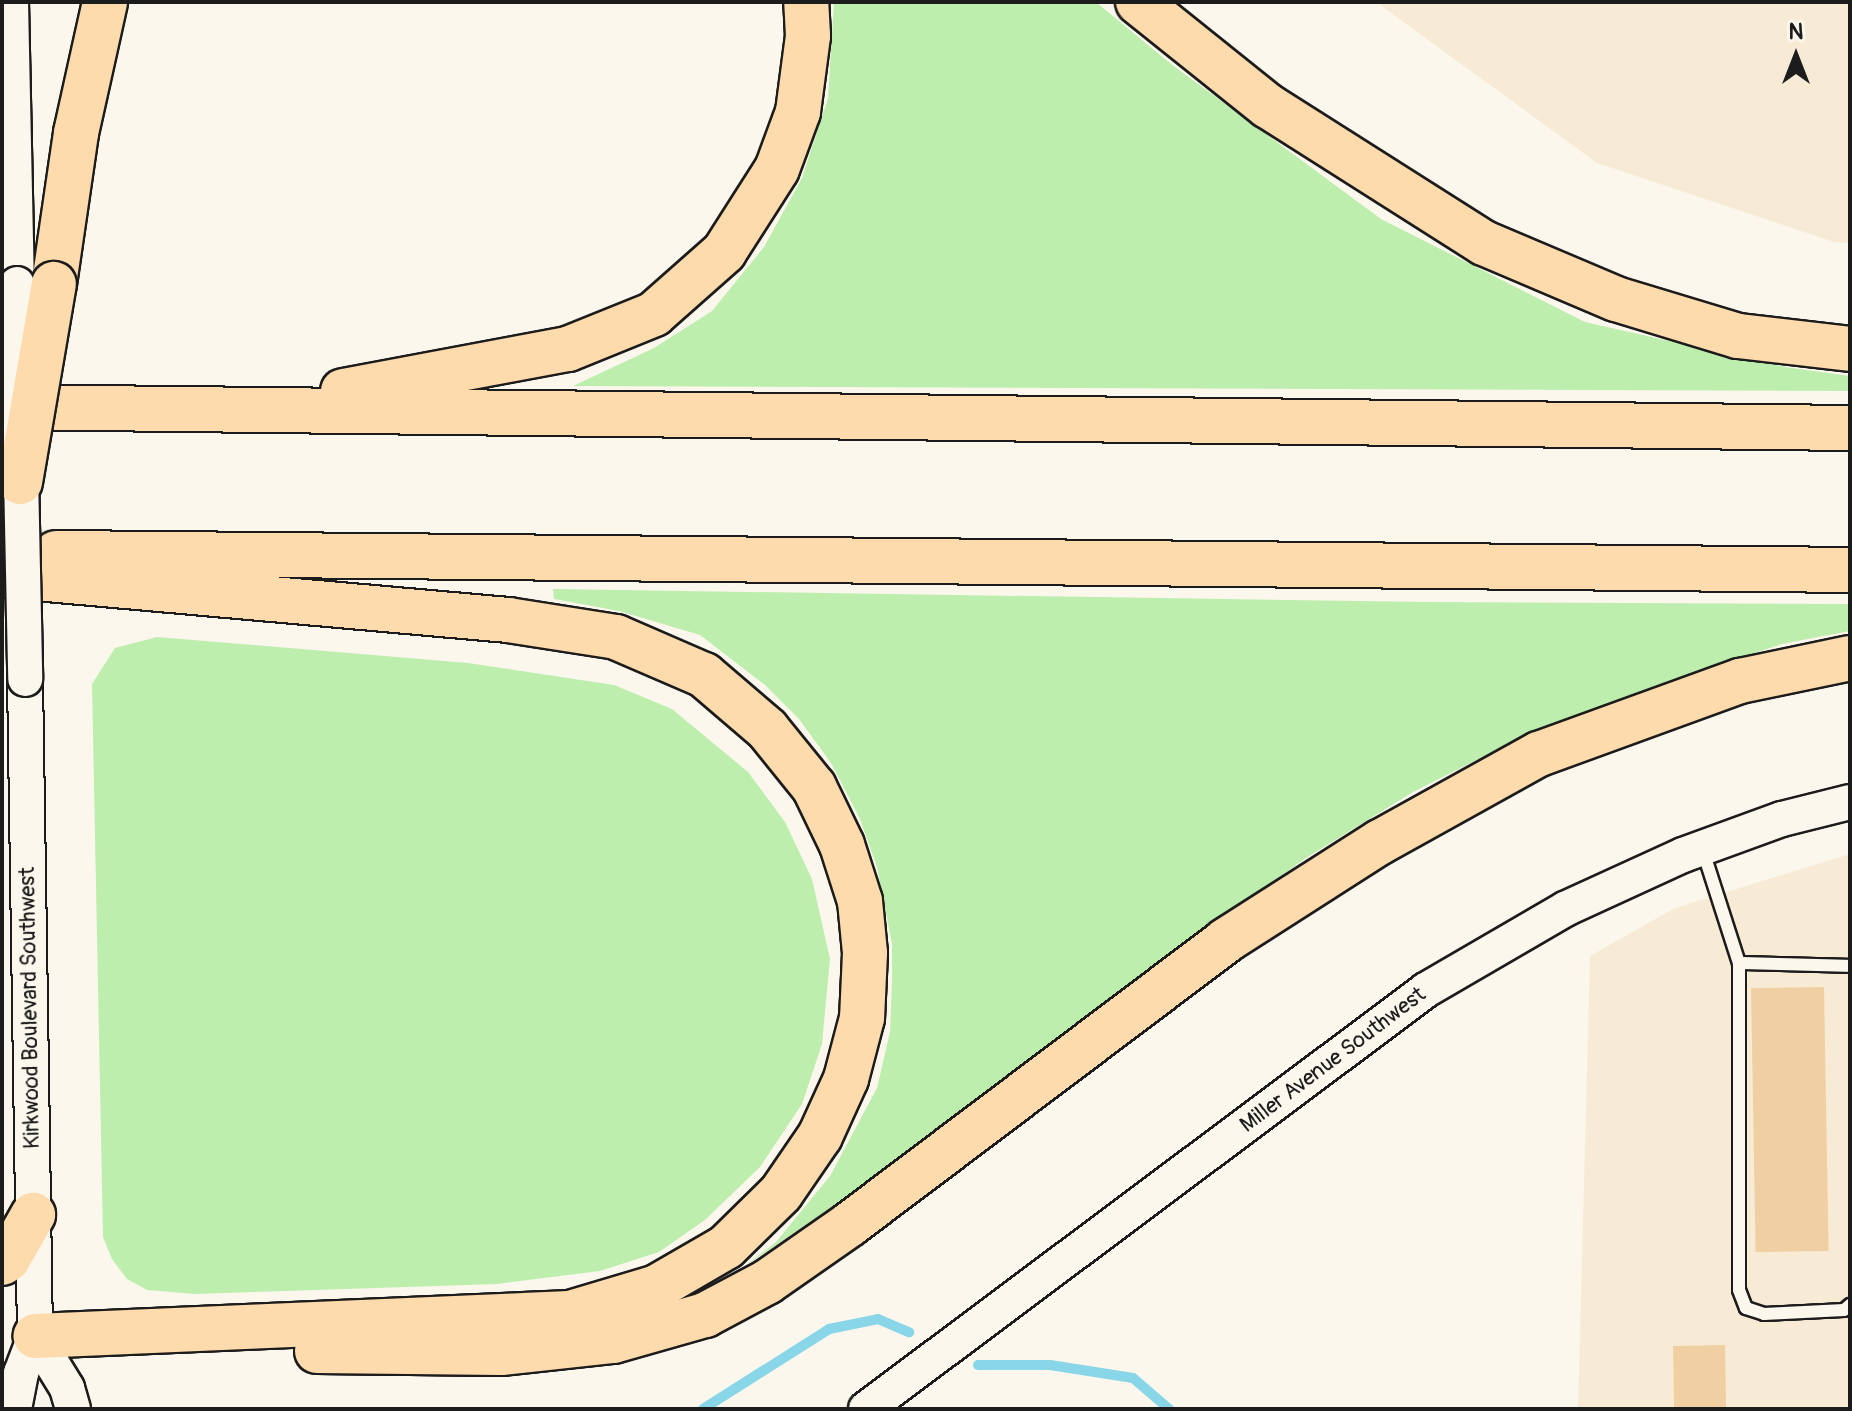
<!DOCTYPE html>
<html>
<head>
<meta charset="utf-8">
<style>
  body { margin:0 }
  #map { position:relative; width:1852px; height:1411px; overflow:hidden; background:#fbf7ec; font-family:Pangolin,sans-serif }
  div>[style] { position:absolute }
  [style*='--x'] { left:calc(var(--x)*1px); top:calc(var(--y)*1px); width:calc(var(--w)*1px); rotate:calc(var(--a)*1deg) }
  .built>* { inset:0; background:#f8ebd6 }
  .green>* { inset:0; background:#bdeeae }
  .stream>* { height:10px; margin:-5px; padding:0 5px; transform-origin:5px; border-radius:5px; background:#88d6e7 }
  .building>* { inset:0; background:#f0d0a2; transform-origin:0 0 }
  .roads { filter:drop-shadow(2px 0 #1c1c1c) drop-shadow(-2px 0 #1c1c1c) drop-shadow(0 2px #1c1c1c) drop-shadow(0 -2px #1c1c1c) }
  .lane>* { height:12px; margin:-6px; padding:0 6px; transform-origin:6px; border-radius:6px; background:#fbf7ec }
  .secondary>* { height:34px; margin:-17px; padding:0 17px; transform-origin:17px; border-radius:17px; background:#fbf7ec }
  .highway>* { height:44px; margin:-22px; padding:0 22px; transform-origin:22px; border-radius:22px; background:#fedbac }
  .bridges { filter:drop-shadow(2px 0 #1c1c1c) drop-shadow(-2px 0 #1c1c1c) drop-shadow(0 2px #1c1c1c) drop-shadow(0 -2px #1c1c1c) }
  .secondary-bridge>* { height:34px; margin:-17px; padding:0 17px; transform-origin:17px; border-radius:17px; background:#fbf7ec }
  .highway-bridge>* { height:44px; margin:-22px; padding:0 22px; transform-origin:22px; border-radius:22px; background:#fedbac }
  span { translate:-50% -50%; white-space:nowrap; text-align:center; line-height:1.15; -webkit-text-stroke:7px #fbf7ec; paint-order:stroke }
  .street-label { font-size:22px; color:#1c1c1c }
  .frame { position:absolute; inset:0; border:4px solid #1c1c1c; pointer-events:none }
  .north { position:absolute; left:1756px; top:16px; width:80px; height:80px; -webkit-text-stroke:6px #fbf7ec; paint-order:stroke; rotate:0deg; font-size:22px; font-weight:700; line-height:32px; text-align:center; color:#1c1c1c }
  .north::after { content:''; display:block; margin:auto; width:28px; height:36px; background:#1c1c1c; clip-path:polygon(50% 0,100% 100%,50% 72%,0 100%) }
</style>
</head>
<body>
<div id="map">
  <div class="built">
    <div style="clip-path:polygon(1376px 2px,1850px 2px,1850px 243px,1834px 242px,1597px 163px)"></div>
    <div style="clip-path:polygon(1850px 854px,1850px 1409px,1578px 1409px,1590px 956px,1675px 908px)"></div>
  </div>
  <div class="green">
    <div style="clip-path:polygon(834px 2px,1096px 2px,1171px 64px,1381px 219px,1585px 322px,1785px 367px,1850px 376px,1850px 391px,573px 386px,654px 348px,712px 311px,764px 247px,802px 178px,828px 98px)"></div>
    <div style="clip-path:polygon(553px 589px,1430px 602px,1850px 604px,1850px 631px,1782px 644px,1674px 679px,1526px 735px,1413px 792px,1306px 858px,1156px 964px,848px 1196px,742px 1268px,776px 1242px,830px 1176px,877px 1088px,890px 1032px,892px 980px,892px 944px,877px 867px,860px 819px,831px 763px,799px 719px,765px 685px,700px 635px,619px 611px,554px 599px)"></div>
    <div style="clip-path:polygon(157px 637px,468px 663px,614px 685px,672px 709px,748px 772px,785px 822px,812px 879px,830px 959px,822px 1044px,802px 1104px,760px 1167px,705px 1220px,659px 1252px,600px 1271px,497px 1284px,194px 1294px,147px 1290px,127px 1279px,112px 1259px,103px 1237px,92px 684px,115px 648px)"></div>
  </div>
  <div class="stream">
    <div style="--x:978;--y:1365;--w:72;--a:0"></div>
    <div style="--x:1050;--y:1365;--w:84;--a:8.9"></div>
    <div style="--x:1133;--y:1378;--w:48;--a:40.7"></div>
    <div style="--x:703;--y:1409;--w:149;--a:-32.4"></div>
    <div style="--x:829;--y:1329;--w:50;--a:-11.5"></div>
    <div style="--x:878;--y:1319;--w:34;--a:23"></div>
  </div>
  <div class="building">
    <div style="left:1824px;top:987px;width:264px;height:73px;rotate:89deg"></div>
    <div style="left:1725px;top:1345px;width:64px;height:52px;rotate:89deg"></div>
  </div>
  <div class="roads">
    <div class="lane">
      <div style="--x:1703;--y:851;--w:118;--a:72.2"></div>
      <div style="--x:1739;--y:963;--w:327;--a:90"></div>
      <div style="--x:1739;--y:1290;--w:19;--a:69"></div>
      <div style="--x:1746;--y:1308;--w:19;--a:18"></div>
      <div style="--x:1764;--y:1314;--w:80;--a:-2.9"></div>
      <div style="--x:1844;--y:1310;--w:8;--a:-40"></div>
      <div style="--x:1739;--y:963;--w:111;--a:1.5"></div>
    </div>
    <div class="secondary">
      <div style="--x:11;--y:2;--w:282;--a:88.8"></div>
      <div style="--x:35;--y:1336;--w:61;--a:58.4"></div>
      <div style="--x:67;--y:1388;--w:22;--a:74"></div>
      <div style="--x:14;--y:1409;--w:37;--a:-79"></div>
      <div style="--x:21;--y:1373;--w:40;--a:-69"></div>
      <div style="--x:35;--y:1336;--w:657;--a:-90.87"></div>
      <div style="--x:866;--y:1409;--w:699;--a:-36.8"></div>
      <div style="--x:1426;--y:990;--w:161;--a:-30.2"></div>
      <div style="--x:1565;--y:909;--w:130;--a:-24.6"></div>
      <div style="--x:1683;--y:855;--w:105;--a:-20"></div>
      <div style="--x:1782;--y:819;--w:70;--a:-14"></div>
    </div>
    <div class="highway">
      <div style="--x:1138;--y:2;--w:166;--a:38.7"></div>
      <div style="--x:1268;--y:106;--w:256;--a:32.4"></div>
      <div style="--x:1484;--y:243;--w:143;--a:23"></div>
      <div style="--x:1616;--y:299;--w:127;--a:16.9"></div>
      <div style="--x:1738;--y:336;--w:113;--a:6.6"></div>
      <div style="--x:54;--y:284;--w:153;--a:-81.7"></div>
      <div style="--x:76;--y:133;--w:134;--a:-77.5"></div>
      <div style="--x:343;--y:391;--w:229;--a:-10.6"></div>
      <div style="--x:568;--y:349;--w:93;--a:-22.1"></div>
      <div style="--x:654;--y:314;--w:94;--a:-41.5"></div>
      <div style="--x:724;--y:252;--w:98;--a:-57.4"></div>
      <div style="--x:777;--y:169;--w:61;--a:-69.8"></div>
      <div style="--x:798;--y:112;--w:77;--a:-82.5"></div>
      <div style="--x:808;--y:36;--w:34;--a:-93"></div>
      <div style="--x:2;--y:407;--w:1848;--a:0.65"></div>
      <div style="--x:56;--y:553;--w:1794;--a:0.54"></div>
      <div style="--x:2;--y:575;--w:508;--a:5.08"></div>
      <div style="--x:508;--y:620;--w:109;--a:8.9"></div>
      <div style="--x:616;--y:637;--w:96;--a:23.4"></div>
      <div style="--x:704;--y:675;--w:83;--a:40.6"></div>
      <div style="--x:767;--y:729;--w:75;--a:51"></div>
      <div style="--x:814;--y:787;--w:64;--a:64.2"></div>
      <div style="--x:842;--y:845;--w:59;--a:72.2"></div>
      <div style="--x:860;--y:901;--w:52;--a:84.5"></div>
      <div style="--x:865;--y:953;--w:65;--a:92.6"></div>
      <div style="--x:862;--y:1018;--w:63;--a:104.7"></div>
      <div style="--x:846;--y:1079;--w:63;--a:114.5"></div>
      <div style="--x:820;--y:1136;--w:69;--a:124.4"></div>
      <div style="--x:781;--y:1193;--w:77;--a:135.5"></div>
      <div style="--x:726;--y:1247;--w:80;--a:149.9"></div>
      <div style="--x:657;--y:1287;--w:91;--a:163.4"></div>
      <div style="--x:570;--y:1313;--w:535;--a:177.54"></div>
      <div style="--x:2;--y:1263;--w:7;--a:-34"></div>
      <div style="--x:8;--y:1259;--w:51;--a:-60.4"></div>
      <div style="--x:317;--y:1351;--w:184;--a:0.6"></div>
      <div style="--x:501;--y:1353;--w:113;--a:-6.1"></div>
      <div style="--x:613;--y:1341;--w:96;--a:-15.8"></div>
      <div style="--x:705;--y:1315;--w:70;--a:-28"></div>
      <div style="--x:767;--y:1282;--w:101;--a:-34.9"></div>
      <div style="--x:850;--y:1224;--w:470;--a:-37"></div>
      <div style="--x:1225;--y:941;--w:184;--a:-32.6"></div>
      <div style="--x:1380;--y:842;--w:182;--a:-29"></div>
      <div style="--x:1539;--y:754;--w:214;--a:-20"></div>
      <div style="--x:1740;--y:681;--w:112;--a:-11.8"></div>
    </div>
  </div>
  <div class="bridges">
    <div class="secondary-bridge">
      <div style="--x:17;--y:284;--w:395;--a:88.8"></div>
    </div>
    <div class="highway-bridge">
      <div style="--x:20;--y:482;--w:201;--a:-80.3"></div>
    </div>
  </div>
  <div class="street-label">
    <span style="left:30px;top:1008px;rotate:-91deg">Kirkwood Boulevard Southwest</span>
    <span style="left:1333px;top:1060px;rotate:-37deg">Miller Avenue Southwest</span>
  </div>
  <div class="frame"></div>
  <div class="north">N</div>
</div>
</body>
</html>
